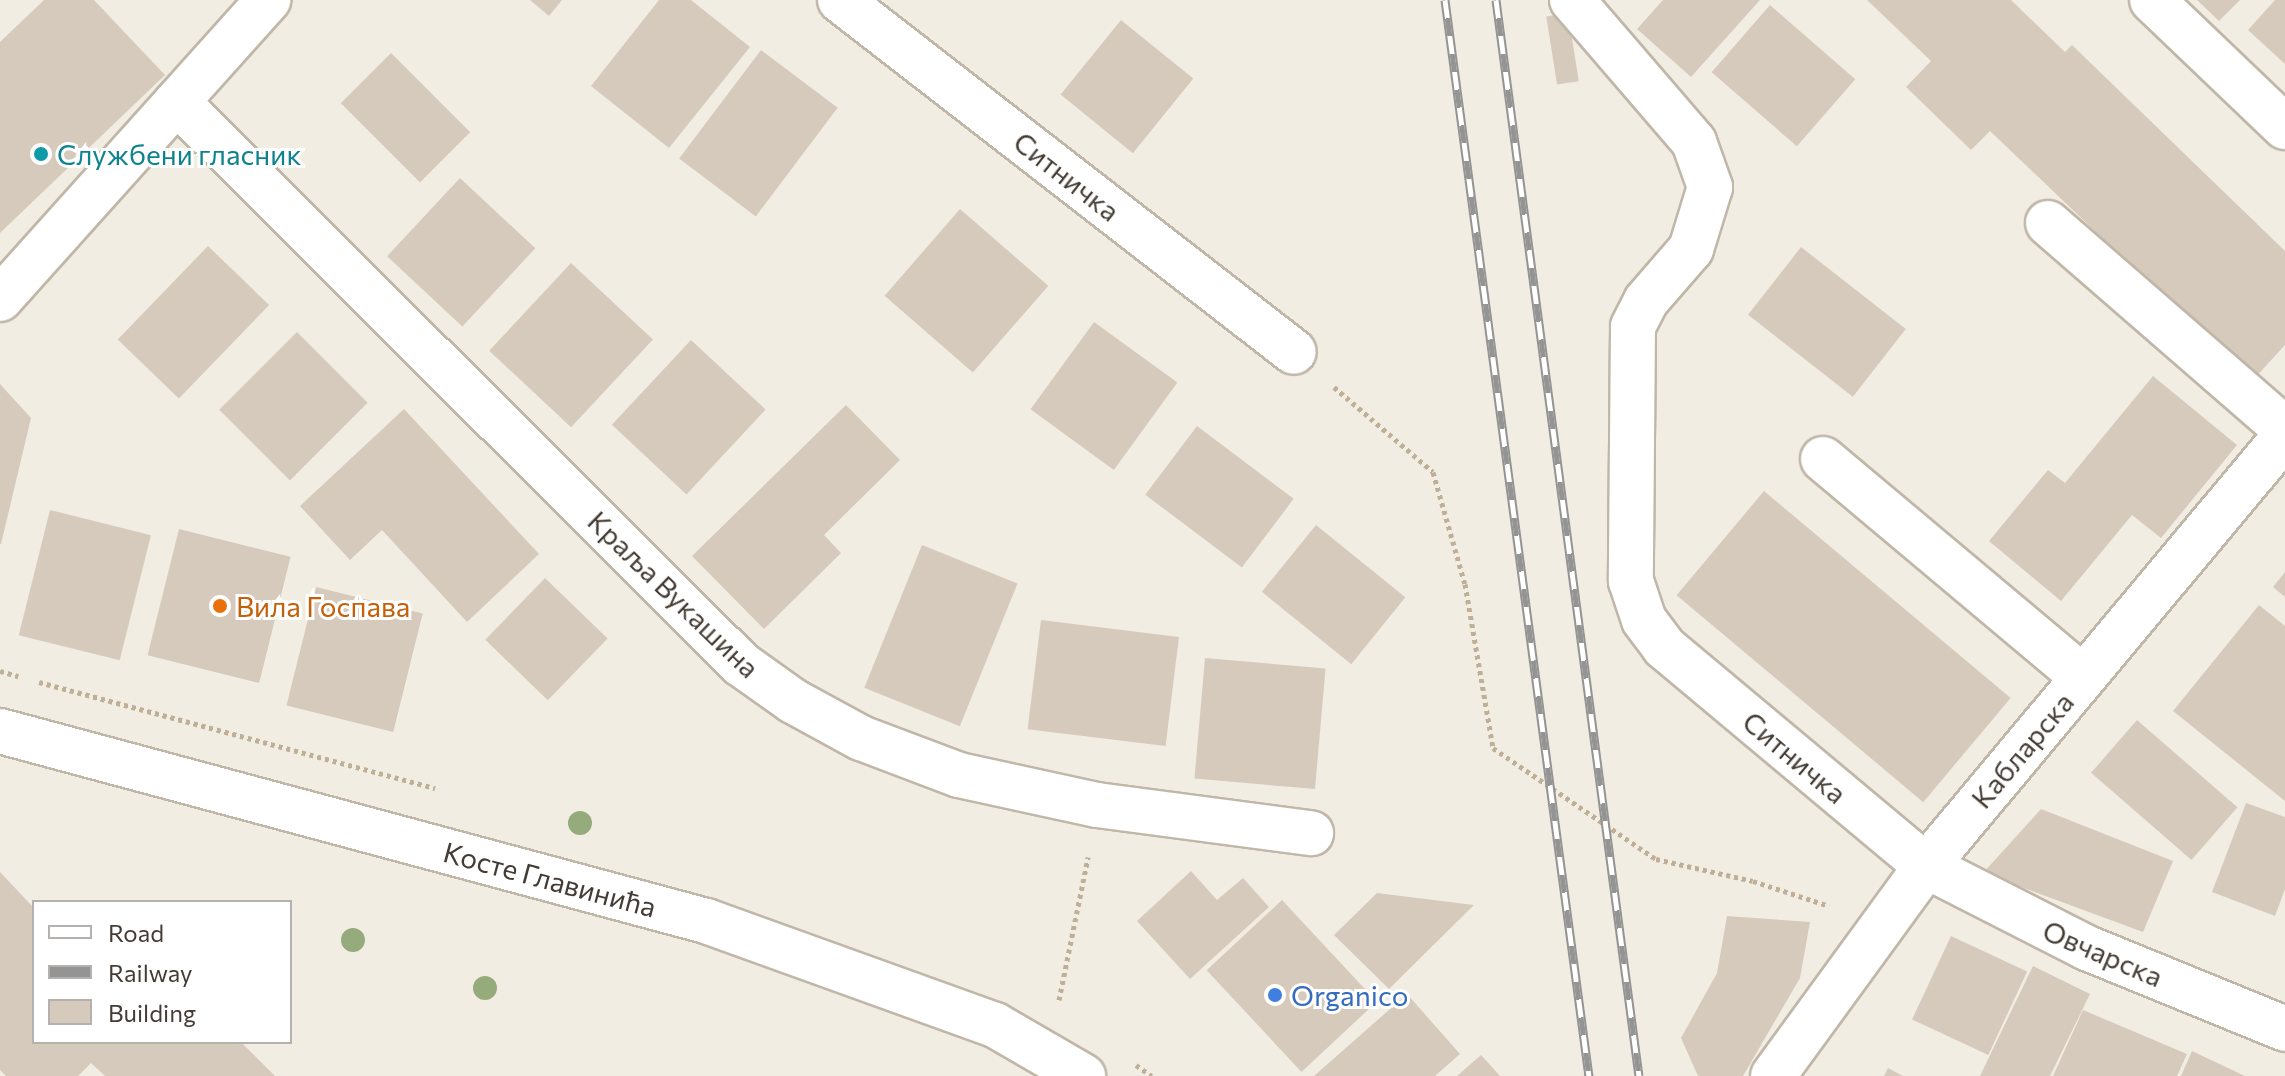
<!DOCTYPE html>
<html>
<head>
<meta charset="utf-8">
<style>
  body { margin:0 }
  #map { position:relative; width:2285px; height:1076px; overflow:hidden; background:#f2ede3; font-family:Commissioner,sans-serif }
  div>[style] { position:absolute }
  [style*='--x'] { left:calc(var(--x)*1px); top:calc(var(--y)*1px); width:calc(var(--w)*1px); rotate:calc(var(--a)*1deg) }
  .building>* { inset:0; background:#d6cabc; transform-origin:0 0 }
  .path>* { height:5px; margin-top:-2.5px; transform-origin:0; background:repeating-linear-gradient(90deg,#bfaf97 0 4px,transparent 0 8px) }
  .roads { filter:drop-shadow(2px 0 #c0b7a9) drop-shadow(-2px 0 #c0b7a9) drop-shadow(0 2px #c0b7a9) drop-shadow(0 -2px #c0b7a9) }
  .minor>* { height:44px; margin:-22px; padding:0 22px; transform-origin:22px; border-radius:22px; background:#fff }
  .rail>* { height:9px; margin-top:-4.5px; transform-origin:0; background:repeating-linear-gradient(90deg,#fff 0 18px,#949494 0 36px); box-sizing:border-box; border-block:2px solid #949494 }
  .trees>* { width:24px; height:24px; margin:-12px; border-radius:50%; background:#95ab7c }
  .dots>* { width:22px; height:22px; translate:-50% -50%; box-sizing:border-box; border:4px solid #fff; border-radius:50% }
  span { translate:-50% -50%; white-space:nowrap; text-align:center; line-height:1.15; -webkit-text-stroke:6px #fff; paint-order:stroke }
  .culture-label { font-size:28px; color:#0d838f }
  .left { translate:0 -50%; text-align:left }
  .street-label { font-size:28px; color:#443c34 }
  .food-label { font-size:28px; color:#c56008 }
  .shop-label { font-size:28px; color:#366cbe }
  .legend { position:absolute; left:32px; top:900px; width:260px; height:144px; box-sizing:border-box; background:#fff; border:2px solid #b4b1ae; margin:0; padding:10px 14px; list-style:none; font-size:24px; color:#443c34 }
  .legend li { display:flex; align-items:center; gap:16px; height:40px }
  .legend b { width:40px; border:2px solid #b4b1ae }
</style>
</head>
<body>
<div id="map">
  <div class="building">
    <div style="clip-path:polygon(44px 0,94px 0,165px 75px,0 233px,0 42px)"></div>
    <div style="clip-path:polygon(530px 0,562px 0,549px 16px)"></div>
    <div style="clip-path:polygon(659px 0,691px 0,750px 47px,669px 148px,591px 86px)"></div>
    <div style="clip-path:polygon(1663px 0,1760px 0,1691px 77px,1637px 29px)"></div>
    <div style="clip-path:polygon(1867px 0,2011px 0,2065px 52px,2072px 45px,2285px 251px,2285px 345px,2252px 381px,1990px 131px,1971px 150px,1906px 87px,1931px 61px)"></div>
    <div style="clip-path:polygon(2197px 0,2240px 0,2219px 21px)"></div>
    <div style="clip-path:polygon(2275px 0,2285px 0,2285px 64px,2248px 30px)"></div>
    <div style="left:1770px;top:5px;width:113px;height:89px;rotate:41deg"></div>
    <div style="left:1568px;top:13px;width:69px;height:22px;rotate:81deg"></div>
    <div style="left:1121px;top:20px;width:93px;height:96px;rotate:39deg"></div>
    <div style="left:761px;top:50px;width:96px;height:136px;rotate:37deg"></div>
    <div style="left:391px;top:53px;width:112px;height:71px;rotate:45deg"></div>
    <div style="left:460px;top:178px;width:103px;height:107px;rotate:43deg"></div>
    <div style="left:960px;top:209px;width:117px;height:115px;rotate:41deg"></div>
    <div style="left:208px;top:246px;width:85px;height:130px;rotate:44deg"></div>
    <div style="left:1801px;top:247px;width:133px;height:86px;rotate:38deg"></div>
    <div style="left:571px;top:263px;width:112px;height:120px;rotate:43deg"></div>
    <div style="left:1094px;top:322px;width:103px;height:108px;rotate:36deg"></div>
    <div style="left:297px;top:332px;width:100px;height:110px;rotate:45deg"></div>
    <div style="left:691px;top:340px;width:102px;height:116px;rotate:43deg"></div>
    <div style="clip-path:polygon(2153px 376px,2237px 445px,2161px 538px,2132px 515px,2061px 601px,1989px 541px,2048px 470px,2065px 483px)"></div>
    <div style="clip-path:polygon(0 384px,31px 418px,1px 544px,0 544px)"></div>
    <div style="clip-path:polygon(846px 405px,900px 460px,824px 535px,841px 553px,764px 629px,692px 556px)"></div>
    <div style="clip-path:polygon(404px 409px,539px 554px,467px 622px,382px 530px,350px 560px,300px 506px)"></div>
    <div style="left:1197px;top:426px;width:121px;height:86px;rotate:37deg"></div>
    <div style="left:1764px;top:491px;width:322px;height:136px;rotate:40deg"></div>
    <div style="left:50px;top:510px;width:104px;height:129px;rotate:14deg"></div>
    <div style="left:1316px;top:525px;width:115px;height:86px;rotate:39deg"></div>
    <div style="left:179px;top:529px;width:115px;height:130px;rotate:14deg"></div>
    <div style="left:922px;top:545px;width:103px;height:154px;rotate:22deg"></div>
    <div style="clip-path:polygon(2285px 572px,2285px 597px,2273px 587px)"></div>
    <div style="left:545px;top:578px;width:87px;height:86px;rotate:44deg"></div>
    <div style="left:316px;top:587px;width:110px;height:122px;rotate:14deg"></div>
    <div style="clip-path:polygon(2259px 605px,2285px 626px,2285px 801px,2173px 711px)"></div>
    <div style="left:1041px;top:620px;width:139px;height:110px;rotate:7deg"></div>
    <div style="left:1205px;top:658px;width:121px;height:121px;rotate:5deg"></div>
    <div style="left:2137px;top:720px;width:133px;height:70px;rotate:41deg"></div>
    <div style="clip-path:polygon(2246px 803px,2285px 817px,2285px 889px,2275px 916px,2212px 892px)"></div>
    <div style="clip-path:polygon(2041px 809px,2173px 861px,2143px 932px,1983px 873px)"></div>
    <div style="clip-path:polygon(1191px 871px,1217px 900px,1243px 878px,1269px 907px,1190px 979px,1137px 921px)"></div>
    <div style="clip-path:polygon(0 872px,34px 908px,34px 1042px,241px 1042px,275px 1076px,105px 1076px,91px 1063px,78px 1076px,6px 1076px,0 1070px)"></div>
    <div style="clip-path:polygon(1377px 893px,1474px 905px,1389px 989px,1334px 935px)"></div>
    <div style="left:1282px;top:900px;width:139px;height:103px;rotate:47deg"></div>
    <div style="clip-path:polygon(1727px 916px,1810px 922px,1800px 978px,1743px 1076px,1698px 1076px,1681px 1038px,1717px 973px)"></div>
    <div style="left:1951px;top:936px;width:84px;height:92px;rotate:25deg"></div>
    <div style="clip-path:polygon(2033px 966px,2090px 994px,2050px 1076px,1980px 1076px)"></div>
    <div style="clip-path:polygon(1407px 994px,1460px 1054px,1435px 1076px,1314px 1076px)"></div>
    <div style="clip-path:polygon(2083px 1010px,2187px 1054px,2177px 1076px,2053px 1076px)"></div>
    <div style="clip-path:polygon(2192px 1051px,2245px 1076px,2181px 1076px)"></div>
    <div style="clip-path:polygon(1481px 1055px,1500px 1076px,1457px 1076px)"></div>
    <div style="clip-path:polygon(1888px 1068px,1903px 1076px,1884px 1076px)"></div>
  </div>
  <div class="path">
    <div style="--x:1334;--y:387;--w:130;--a:40.6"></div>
    <div style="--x:1433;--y:472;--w:116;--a:74.1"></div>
    <div style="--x:1465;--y:584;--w:166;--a:80.3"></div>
    <div style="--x:1493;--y:748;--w:197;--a:34.3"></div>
    <div style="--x:1656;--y:859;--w:99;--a:12.8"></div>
    <div style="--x:1753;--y:881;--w:80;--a:18.2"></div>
    <div style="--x:0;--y:671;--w:19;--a:16"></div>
    <div style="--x:39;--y:682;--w:410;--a:15"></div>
    <div style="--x:1059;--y:1000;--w:146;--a:-78.5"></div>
    <div style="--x:1136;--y:1065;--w:19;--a:35"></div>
  </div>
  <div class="roads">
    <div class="minor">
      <div style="--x:840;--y:0;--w:574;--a:37.79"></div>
      <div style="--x:1572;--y:0;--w:187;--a:49.3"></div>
      <div style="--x:1694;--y:142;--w:48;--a:70.4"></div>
      <div style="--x:1710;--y:187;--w:65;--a:107"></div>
      <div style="--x:1691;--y:249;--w:69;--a:130.9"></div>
      <div style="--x:1646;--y:301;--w:29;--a:117"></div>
      <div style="--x:1633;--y:327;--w:254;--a:90.5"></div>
      <div style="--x:1631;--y:581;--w:41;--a:71.6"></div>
      <div style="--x:1644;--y:620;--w:34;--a:53"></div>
      <div style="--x:1664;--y:647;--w:341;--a:39.9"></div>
      <div style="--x:1926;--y:866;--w:181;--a:27"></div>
      <div style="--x:2087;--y:948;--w:214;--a:22.2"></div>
      <div style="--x:2152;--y:0;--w:184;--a:43.7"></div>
      <div style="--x:177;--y:102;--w:796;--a:44.9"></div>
      <div style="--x:741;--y:664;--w:64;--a:35.4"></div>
      <div style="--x:793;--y:701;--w:77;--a:28.6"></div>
      <div style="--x:861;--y:738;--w:105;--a:20.7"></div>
      <div style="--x:959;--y:775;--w:141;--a:12.3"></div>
      <div style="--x:1097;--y:805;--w:216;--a:7.5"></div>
      <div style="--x:2048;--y:223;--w:314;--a:41"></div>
      <div style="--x:0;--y:299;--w:402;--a:-48.1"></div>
      <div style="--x:1823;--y:459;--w:339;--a:40"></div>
      <div style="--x:0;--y:731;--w:731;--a:15.06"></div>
      <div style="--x:706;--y:921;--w:307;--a:19.8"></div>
      <div style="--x:995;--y:1025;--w:102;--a:30.1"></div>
      <div style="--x:1773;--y:1076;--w:260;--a:-53.9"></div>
      <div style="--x:1926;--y:866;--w:560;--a:-50.14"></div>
    </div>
  </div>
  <div class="rail">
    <div style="--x:1445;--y:0;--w:1086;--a:82.38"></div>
    <div style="--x:1496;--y:0;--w:1085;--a:82.43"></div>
  </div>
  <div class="trees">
    <div style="left:580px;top:823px"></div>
    <div style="left:353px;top:940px"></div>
    <div style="left:485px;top:988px"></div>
  </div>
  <div class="dots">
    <div style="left:41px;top:154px;background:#0f9aa8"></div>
    <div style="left:220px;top:606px;background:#e8710a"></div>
    <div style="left:1275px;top:995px;background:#3f7fe0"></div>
  </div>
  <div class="culture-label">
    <span class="left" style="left:57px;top:154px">Службени гласник</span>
  </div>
  <div class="street-label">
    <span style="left:1067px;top:176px;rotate:38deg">Ситничка</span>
    <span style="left:674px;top:594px;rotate:44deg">Краља Вукашина</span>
    <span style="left:2022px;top:750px;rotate:-50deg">Кабларска</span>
    <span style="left:1795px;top:757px;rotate:40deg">Ситничка</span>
    <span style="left:550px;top:879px;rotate:15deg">Косте Главинића</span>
    <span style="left:2103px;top:953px;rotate:23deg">Овчарска</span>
  </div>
  <div class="food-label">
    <span class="left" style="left:236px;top:606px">Вила Госпава</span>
  </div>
  <div class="shop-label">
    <span class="left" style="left:1291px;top:995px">Organico</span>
  </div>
  <ul class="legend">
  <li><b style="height:10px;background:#fff"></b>Road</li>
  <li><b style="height:10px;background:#949494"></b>Railway</li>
  <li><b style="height:22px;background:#d6cabc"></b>Building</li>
  </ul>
</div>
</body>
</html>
